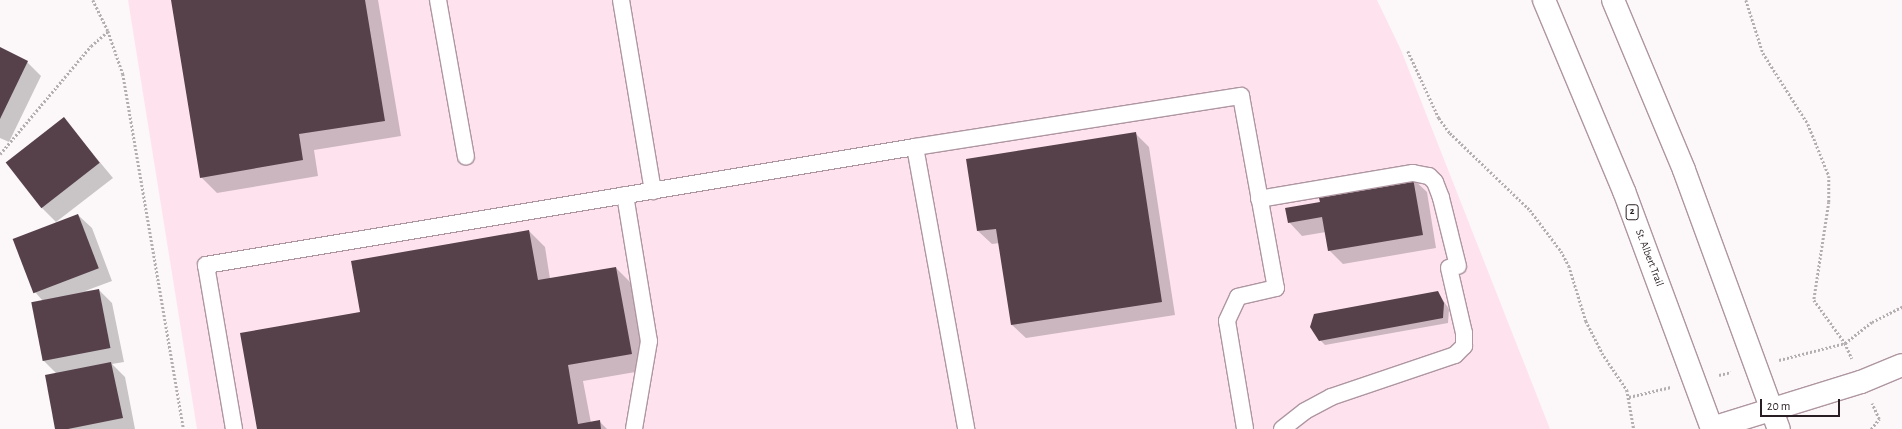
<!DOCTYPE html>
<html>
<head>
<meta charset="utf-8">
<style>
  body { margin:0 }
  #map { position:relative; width:1902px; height:429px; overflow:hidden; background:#fcf7f9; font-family:"Alegreya Sans",sans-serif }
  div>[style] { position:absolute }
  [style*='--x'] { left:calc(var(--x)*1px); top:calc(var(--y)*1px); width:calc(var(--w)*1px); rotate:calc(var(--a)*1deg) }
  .built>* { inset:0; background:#fee3ef }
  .shadow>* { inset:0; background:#0003 }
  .building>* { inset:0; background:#56414b; transform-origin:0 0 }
  .path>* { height:2.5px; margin-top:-1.25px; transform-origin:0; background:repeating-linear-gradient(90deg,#b5aeb1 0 2px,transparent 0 4px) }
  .roads { filter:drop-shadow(1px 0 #ae96a1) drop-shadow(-1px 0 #ae96a1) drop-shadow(0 1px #ae96a1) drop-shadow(0 -1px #ae96a1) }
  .lane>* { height:16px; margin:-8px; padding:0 8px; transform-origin:8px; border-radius:8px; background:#fff }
  .secondary>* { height:22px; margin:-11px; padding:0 11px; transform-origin:11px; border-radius:11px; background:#fff }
  .primary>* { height:22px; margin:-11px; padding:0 11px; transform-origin:11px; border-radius:11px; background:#fff }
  span { translate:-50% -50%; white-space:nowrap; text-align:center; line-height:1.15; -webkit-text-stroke:4px #fff; paint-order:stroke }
  .shield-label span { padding:1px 3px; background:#fff; border:1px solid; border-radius:3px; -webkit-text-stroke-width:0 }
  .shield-label { font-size:10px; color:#271d22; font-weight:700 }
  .street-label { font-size:11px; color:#271d22 }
  .scale { position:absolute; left:1760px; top:399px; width:80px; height:18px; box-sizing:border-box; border:2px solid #271d22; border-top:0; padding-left:5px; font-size:12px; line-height:14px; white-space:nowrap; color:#271d22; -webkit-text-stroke:3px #fff; paint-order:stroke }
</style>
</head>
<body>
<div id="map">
  <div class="built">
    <div style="clip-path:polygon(128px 0,1377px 0,1401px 50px,1550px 429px,197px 429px)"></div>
  </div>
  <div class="shadow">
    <div style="clip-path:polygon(172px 0,378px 0,401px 136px,314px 150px,318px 176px,217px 193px,201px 177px)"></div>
    <div style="clip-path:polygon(0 49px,27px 62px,41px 76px,9px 142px,0 138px)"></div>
    <div style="clip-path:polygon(64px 119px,113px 178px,56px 222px,42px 208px)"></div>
    <div style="clip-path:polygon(1135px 133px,1149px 147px,1175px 315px,1026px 338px,1012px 325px,1000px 243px,992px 244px,978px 231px)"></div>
    <div style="clip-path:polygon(1413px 179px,1427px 192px,1436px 248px,1343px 264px,1329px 250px,1326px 232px,1302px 236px,1289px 222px,1321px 203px)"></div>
    <div style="clip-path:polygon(78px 215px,92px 228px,112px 281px,85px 291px,99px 290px,112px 303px,124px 362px,112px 364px,125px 377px,135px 429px,56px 429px,57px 374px,44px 361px,32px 303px,43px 301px,35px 292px,15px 239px)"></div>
    <div style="clip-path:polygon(529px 231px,545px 247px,550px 279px,616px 268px,632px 284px,647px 370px,583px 381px,591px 423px,599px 421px,607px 429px,258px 429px,361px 313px)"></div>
    <div style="clip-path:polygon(1438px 293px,1449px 309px,1448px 323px,1325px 345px,1320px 340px)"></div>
  </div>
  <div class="building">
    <div style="clip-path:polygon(171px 0,365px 0,385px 121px,299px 134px,303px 160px,200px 178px)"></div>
    <div style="clip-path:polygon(0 47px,28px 61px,0 119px)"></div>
    <div style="left:64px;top:117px;width:58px;height:74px;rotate:52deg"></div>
    <div style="clip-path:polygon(1136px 132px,1162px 302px,1011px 325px,996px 229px,977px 231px,966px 159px)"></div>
    <div style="clip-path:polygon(1413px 178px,1423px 235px,1328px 251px,1322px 217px,1288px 223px,1285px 208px,1320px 202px,1318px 194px)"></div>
    <div style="left:78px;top:214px;width:58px;height:70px;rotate:69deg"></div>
    <div style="clip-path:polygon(529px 230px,538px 280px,616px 267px,632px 354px,568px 365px,578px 424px,600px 420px,601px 429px,257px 429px,240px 333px,360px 312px,351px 261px)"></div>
    <div style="left:99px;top:289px;width:60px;height:69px;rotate:79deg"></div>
    <div style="clip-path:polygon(1438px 291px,1444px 303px,1443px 318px,1319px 341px,1310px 327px,1314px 314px)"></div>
    <div style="clip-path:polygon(111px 362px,123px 418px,68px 429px,55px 429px,45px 375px)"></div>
  </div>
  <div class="path">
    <div style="--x:93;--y:0;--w:34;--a:64"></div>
    <div style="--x:108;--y:31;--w:46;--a:70.8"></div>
    <div style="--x:123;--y:74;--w:360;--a:80.3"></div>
    <div style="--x:1746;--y:0;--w:56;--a:72.2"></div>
    <div style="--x:1763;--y:53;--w:84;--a:57.6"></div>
    <div style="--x:1808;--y:124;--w:56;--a:68"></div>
    <div style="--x:1829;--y:176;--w:26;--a:90"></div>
    <div style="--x:1829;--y:202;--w:99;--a:98.7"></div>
    <div style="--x:1814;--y:300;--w:53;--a:54.2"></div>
    <div style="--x:1845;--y:343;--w:17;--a:66"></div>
    <div style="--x:1408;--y:51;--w:74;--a:65.2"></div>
    <div style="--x:1439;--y:118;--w:19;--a:54"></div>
    <div style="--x:1450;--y:133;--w:111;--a:43.9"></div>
    <div style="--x:1530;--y:210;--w:51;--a:52.9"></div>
    <div style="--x:1561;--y:251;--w:17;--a:62"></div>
    <div style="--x:1569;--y:266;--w:58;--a:72.8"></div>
    <div style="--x:1586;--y:321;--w:36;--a:63"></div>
    <div style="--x:1602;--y:353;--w:45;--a:56"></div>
    <div style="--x:1627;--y:390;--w:40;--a:80"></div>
    <div style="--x:0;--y:154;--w:141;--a:-49.9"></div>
    <div style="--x:91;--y:46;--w:23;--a:-41"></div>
    <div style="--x:1779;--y:360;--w:68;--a:-14.4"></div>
    <div style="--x:1845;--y:343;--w:34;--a:-38"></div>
    <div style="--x:1872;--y:322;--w:34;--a:-27"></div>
    <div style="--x:1719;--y:375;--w:12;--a:-14"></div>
    <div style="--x:1629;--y:397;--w:43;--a:-13.4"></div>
    <div style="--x:1871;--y:429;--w:13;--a:-51"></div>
    <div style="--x:1879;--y:419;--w:17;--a:-115"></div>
  </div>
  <div class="roads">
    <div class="lane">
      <div style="--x:438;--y:0;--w:159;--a:79.9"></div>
      <div style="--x:621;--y:0;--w:194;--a:80.5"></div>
      <div style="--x:915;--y:147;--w:330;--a:-8.9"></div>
      <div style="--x:1241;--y:96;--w:195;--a:79.7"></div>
      <div style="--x:1276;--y:288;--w:39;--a:167"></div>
      <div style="--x:1238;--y:297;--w:26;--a:115"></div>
      <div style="--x:1227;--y:321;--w:109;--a:80.5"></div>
      <div style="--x:625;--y:195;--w:148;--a:80.7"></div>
      <div style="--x:649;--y:341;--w:89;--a:99.7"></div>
      <div style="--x:1259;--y:199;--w:156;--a:-9.6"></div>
      <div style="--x:1413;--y:173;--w:16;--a:11"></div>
      <div style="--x:1429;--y:176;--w:8;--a:45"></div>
      <div style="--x:1435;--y:182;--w:17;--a:69"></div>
      <div style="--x:1441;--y:198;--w:70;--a:76"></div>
      <div style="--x:234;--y:429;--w:166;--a:-99.7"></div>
      <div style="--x:206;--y:265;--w:719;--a:-9.45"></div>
      <div style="--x:915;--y:147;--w:287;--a:79.7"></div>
      <div style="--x:1282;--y:429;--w:29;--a:-38"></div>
      <div style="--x:1305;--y:411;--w:30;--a:-28"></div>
      <div style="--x:1331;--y:397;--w:131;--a:-18.7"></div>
      <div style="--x:1455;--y:355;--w:13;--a:-45"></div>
      <div style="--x:1464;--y:346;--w:13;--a:-90"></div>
      <div style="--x:1464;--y:333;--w:67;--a:-103"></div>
    </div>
    <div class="secondary">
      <div style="--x:1712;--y:428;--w:156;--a:-17.2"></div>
      <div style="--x:1861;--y:382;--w:44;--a:-22.5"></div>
    </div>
    <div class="primary">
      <div style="--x:1544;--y:0;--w:207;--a:67.3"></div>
      <div style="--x:1624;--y:191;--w:254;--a:69.7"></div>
      <div style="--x:1613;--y:0;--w:184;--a:67.3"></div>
      <div style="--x:1684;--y:170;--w:276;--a:69.9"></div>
    </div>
  </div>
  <div class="shield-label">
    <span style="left:1632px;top:212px">2</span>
  </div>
  <div class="street-label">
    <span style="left:1649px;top:258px;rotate:69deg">St. Albert Trail</span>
  </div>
  <div class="scale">20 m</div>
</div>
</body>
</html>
